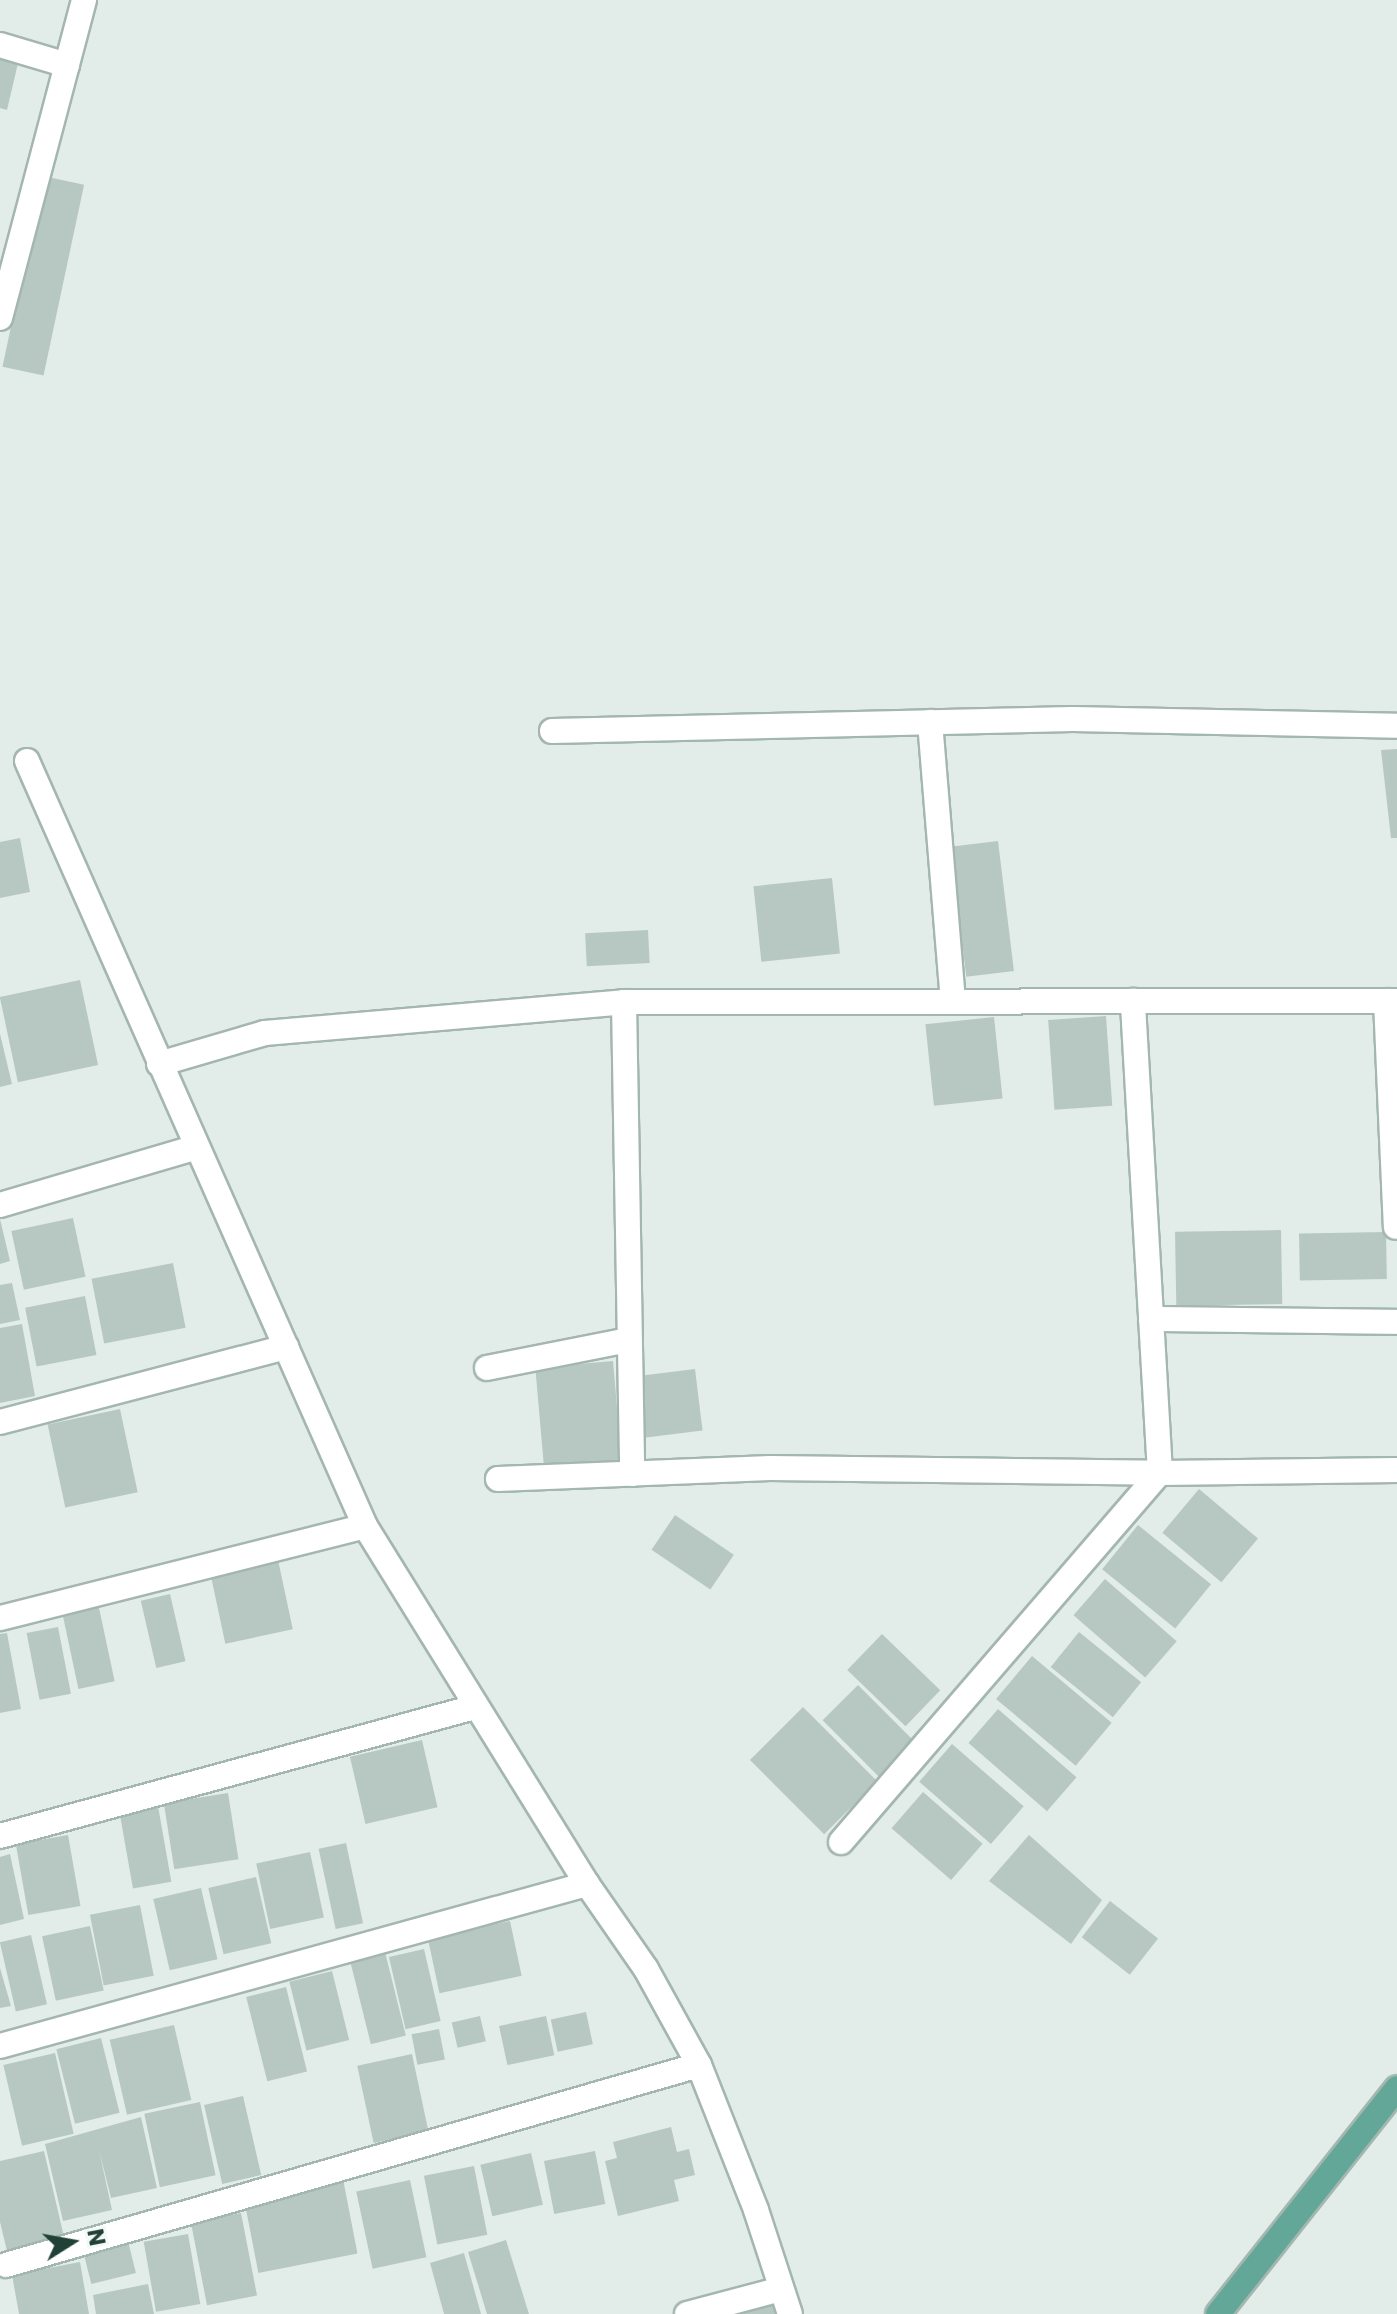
<!DOCTYPE html>
<html>
<head>
<meta charset="utf-8">
<style>
  body { margin:0 }
  #map { position:relative; width:1397px; height:2314px; overflow:hidden; background:#e2ede9; font-family:Poppins,sans-serif }
  div>[style] { position:absolute }
  [style*='--x'] { left:calc(var(--x)*1px); top:calc(var(--y)*1px); width:calc(var(--w)*1px); rotate:calc(var(--a)*1deg) }
  .building>* { inset:0; background:#b7c8c2; transform-origin:0 0 }
  .roads { filter:drop-shadow(2px 0 #a4b6b0) drop-shadow(-2px 0 #a4b6b0) drop-shadow(0 2px #a4b6b0) drop-shadow(0 -2px #a4b6b0) }
  .minor>* { height:24px; margin:-12px; padding:0 12px; transform-origin:12px; border-radius:12px; background:#fff }
  .primary>* { height:24px; margin:-12px; padding:0 12px; transform-origin:12px; border-radius:12px; background:#62a797 }
  span { translate:-50% -50%; white-space:nowrap; text-align:center; line-height:1.15; -webkit-text-stroke:6px #f3f9f6; paint-order:stroke }
  .north { position:absolute; left:32px; top:2202px; width:80px; height:80px; -webkit-text-stroke:6px #f3f9f6; paint-order:stroke; rotate:79deg; font-size:22px; font-weight:700; line-height:32px; text-align:center; color:#204038 }
  .north::after { content:''; display:block; margin:auto; width:28px; height:36px; background:#204038; clip-path:polygon(50% 0,100% 100%,50% 72%,0 100%) }
</style>
</head>
<body>
<div id="map">
  <div class="building">
    <div style="clip-path:polygon(0 54px,19px 59px,7px 110px,0 108px)"></div>
    <div style="left:43px;top:176px;width:42px;height:195px;rotate:12deg"></div>
    <div style="clip-path:polygon(1397px 749px,1397px 838px,1391px 838px,1381px 750px)"></div>
    <div style="clip-path:polygon(20px 838px,30px 892px,0 898px,0 842px)"></div>
    <div style="left:998px;top:841px;width:131px;height:48px;rotate:83deg"></div>
    <div style="left:832px;top:878px;width:76px;height:79px;rotate:84deg"></div>
    <div style="left:648px;top:930px;width:33px;height:63px;rotate:87deg"></div>
    <div style="left:80px;top:980px;width:87px;height:82px;rotate:78deg"></div>
    <div style="left:1106px;top:1016px;width:90px;height:58px;rotate:86deg"></div>
    <div style="left:994px;top:1017px;width:82px;height:69px;rotate:84deg"></div>
    <div style="clip-path:polygon(0 1034px,12px 1084px,0 1087px)"></div>
    <div style="left:73px;top:1218px;width:60px;height:63px;rotate:78deg"></div>
    <div style="clip-path:polygon(0 1219px,10px 1261px,0 1264px)"></div>
    <div style="left:1281px;top:1230px;width:74px;height:106px;rotate:89deg"></div>
    <div style="left:1386px;top:1232px;width:47px;height:87px;rotate:89deg"></div>
    <div style="left:173px;top:1263px;width:66px;height:83px;rotate:79deg"></div>
    <div style="clip-path:polygon(12px 1283px,20px 1320px,0 1324px,0 1285px)"></div>
    <div style="left:85px;top:1296px;width:60px;height:61px;rotate:79deg"></div>
    <div style="clip-path:polygon(22px 1324px,35px 1396px,0 1403px,0 1328px)"></div>
    <div style="left:613px;top:1361px;width:100px;height:78px;rotate:85deg"></div>
    <div style="left:695px;top:1369px;width:62px;height:59px;rotate:83deg"></div>
    <div style="left:120px;top:1409px;width:85px;height:74px;rotate:78deg"></div>
    <div style="left:1199px;top:1489px;width:77px;height:57px;rotate:40deg"></div>
    <div style="left:675px;top:1515px;width:71px;height:42px;rotate:34deg"></div>
    <div style="left:1138px;top:1525px;width:94px;height:57px;rotate:39deg"></div>
    <div style="left:277px;top:1555px;width:76px;height:69px;rotate:78deg"></div>
    <div style="left:1105px;top:1579px;width:95px;height:48px;rotate:41deg"></div>
    <div style="left:170px;top:1594px;width:69px;height:30px;rotate:77deg"></div>
    <div style="left:98px;top:1603px;width:80px;height:37px;rotate:78deg"></div>
    <div style="left:58px;top:1627px;width:68px;height:32px;rotate:79deg"></div>
    <div style="left:1079px;top:1632px;width:80px;height:45px;rotate:39deg"></div>
    <div style="clip-path:polygon(7px 1633px,21px 1709px,0 1713px,0 1634px)"></div>
    <div style="left:882px;top:1634px;width:81px;height:50px;rotate:44deg"></div>
    <div style="left:1032px;top:1656px;width:104px;height:56px;rotate:40deg"></div>
    <div style="left:858px;top:1685px;width:81px;height:50px;rotate:45deg"></div>
    <div style="left:803px;top:1707px;width:105px;height:75px;rotate:45deg"></div>
    <div style="left:998px;top:1709px;width:104px;height:45px;rotate:41deg"></div>
    <div style="left:422px;top:1740px;width:69px;height:74px;rotate:77deg"></div>
    <div style="left:952px;top:1744px;width:95px;height:50px;rotate:41deg"></div>
    <div style="left:923px;top:1792px;width:79px;height:48px;rotate:41deg"></div>
    <div style="left:228px;top:1793px;width:67px;height:65px;rotate:81deg"></div>
    <div style="left:158px;top:1806px;width:77px;height:39px;rotate:80deg"></div>
    <div style="left:68px;top:1835px;width:72px;height:53px;rotate:80deg"></div>
    <div style="clip-path:polygon(1029px 1835px,1102px 1900px,1071px 1944px,989px 1881px)"></div>
    <div style="left:346px;top:1843px;width:82px;height:28px;rotate:78deg"></div>
    <div style="left:310px;top:1852px;width:67px;height:55px;rotate:78deg"></div>
    <div style="clip-path:polygon(10px 1854px,24px 1919px,0 1925px,0 1857px)"></div>
    <div style="left:256px;top:1877px;width:68px;height:49px;rotate:77deg"></div>
    <div style="left:201px;top:1888px;width:73px;height:49px;rotate:77deg"></div>
    <div style="left:1110px;top:1901px;width:61px;height:46px;rotate:38deg"></div>
    <div style="left:140px;top:1905px;width:72px;height:51px;rotate:79deg"></div>
    <div style="left:510px;top:1921px;width:56px;height:84px;rotate:78deg"></div>
    <div style="left:90px;top:1926px;width:66px;height:49px;rotate:78deg"></div>
    <div style="left:31px;top:1935px;width:71px;height:32px;rotate:77deg"></div>
    <div style="left:424px;top:1949px;width:74px;height:36px;rotate:77deg"></div>
    <div style="left:385px;top:1952px;width:86px;height:36px;rotate:76deg"></div>
    <div style="clip-path:polygon(0 1968px,11px 2006px,0 2008px)"></div>
    <div style="left:332px;top:1971px;width:71px;height:44px;rotate:76deg"></div>
    <div style="left:286px;top:1987px;width:87px;height:41px;rotate:76deg"></div>
    <div style="left:586px;top:2012px;width:33px;height:36px;rotate:78deg"></div>
    <div style="left:480px;top:2016px;width:26px;height:29px;rotate:77deg"></div>
    <div style="left:546px;top:2016px;width:40px;height:48px;rotate:78deg"></div>
    <div style="left:174px;top:2025px;width:77px;height:66px;rotate:77deg"></div>
    <div style="left:439px;top:2029px;width:31px;height:28px;rotate:79deg"></div>
    <div style="left:101px;top:2038px;width:77px;height:46px;rotate:76deg"></div>
    <div style="left:55px;top:2053px;width:83px;height:53px;rotate:77deg"></div>
    <div style="left:412px;top:2054px;width:79px;height:56px;rotate:78deg"></div>
    <div style="left:243px;top:2096px;width:81px;height:40px;rotate:77deg"></div>
    <div style="left:200px;top:2102px;width:75px;height:57px;rotate:78deg"></div>
    <div style="clip-path:polygon(141px 2117px,157px 2188px,111px 2198px,99px 2150px,112px 2210px,63px 2221px,45px 2144px)"></div>
    <div style="clip-path:polygon(671px 2127px,677px 2152px,689px 2149px,695px 2175px,674px 2180px,679px 2201px,618px 2216px,605px 2161px,617px 2158px,613px 2142px)"></div>
    <div style="clip-path:polygon(44px 2151px,64px 2237px,7px 2251px,0 2222px,0 2161px)"></div>
    <div style="left:595px;top:2151px;width:54px;height:52px;rotate:79deg"></div>
    <div style="left:531px;top:2153px;width:53px;height:52px;rotate:77deg"></div>
    <div style="left:474px;top:2166px;width:70px;height:51px;rotate:79deg"></div>
    <div style="left:343px;top:2179px;width:76px;height:101px;rotate:79deg"></div>
    <div style="left:410px;top:2180px;width:79px;height:55px;rotate:78deg"></div>
    <div style="left:241px;top:2213px;width:84px;height:51px;rotate:79deg"></div>
    <div style="left:188px;top:2234px;width:71px;height:45px;rotate:80deg"></div>
    <div style="left:127px;top:2237px;width:37px;height:46px;rotate:76deg"></div>
    <div style="clip-path:polygon(506px 2240px,529px 2314px,487px 2314px,468px 2252px)"></div>
    <div style="clip-path:polygon(464px 2253px,481px 2314px,444px 2314px,430px 2263px)"></div>
    <div style="clip-path:polygon(80px 2262px,89px 2314px,19px 2314px,12px 2275px)"></div>
    <div style="clip-path:polygon(148px 2284px,154px 2314px,96px 2314px,93px 2295px)"></div>
    <div style="clip-path:polygon(773px 2297px,776px 2314px,712px 2314px)"></div>
  </div>
  <div class="roads">
    <div class="minor">
      <div style="--x:0;--y:45;--w:70;--a:16.6"></div>
      <div style="--x:0;--y:318;--w:329;--a:-75.2"></div>
      <div style="--x:930;--y:722;--w:280;--a:85.3"></div>
      <div style="--x:552;--y:731;--w:521;--a:-1.32"></div>
      <div style="--x:1073;--y:719;--w:324;--a:1.2"></div>
      <div style="--x:27;--y:761;--w:836;--a:66.16"></div>
      <div style="--x:365;--y:1526;--w:421;--a:58.2"></div>
      <div style="--x:587;--y:1884;--w:103;--a:55.2"></div>
      <div style="--x:646;--y:1969;--w:110;--a:61.1"></div>
      <div style="--x:699;--y:2065;--w:156;--a:68.5"></div>
      <div style="--x:756;--y:2210;--w:109;--a:71.9"></div>
      <div style="--x:1386;--y:1001;--w:226;--a:87.5"></div>
      <div style="--x:624;--y:1002;--w:472;--a:89"></div>
      <div style="--x:159;--y:1064;--w:110;--a:-16.3"></div>
      <div style="--x:265;--y:1033;--w:360;--a:-4.9"></div>
      <div style="--x:624;--y:1002;--w:773;--a:-0.07"></div>
      <div style="--x:0;--y:1205;--w:205;--a:-16.4"></div>
      <div style="--x:1151;--y:1319;--w:246;--a:0.7"></div>
      <div style="--x:487;--y:1368;--w:145;--a:-11.2"></div>
      <div style="--x:0;--y:1422;--w:296;--a:-14.7"></div>
      <div style="--x:498;--y:1479;--w:272;--a:-2.3"></div>
      <div style="--x:770;--y:1468;--w:390;--a:0.7"></div>
      <div style="--x:1160;--y:1473;--w:237;--a:-0.7"></div>
      <div style="--x:0;--y:1618;--w:376;--a:-14.1"></div>
      <div style="--x:0;--y:1836;--w:492;--a:-15.2"></div>
      <div style="--x:841;--y:1842;--w:488;--a:-49.2"></div>
      <div style="--x:1160;--y:1473;--w:473;--a:-93.3"></div>
      <div style="--x:0;--y:2046;--w:609;--a:-15.43"></div>
      <div style="--x:6;--y:2265;--w:721;--a:-16.1"></div>
      <div style="--x:687;--y:2314;--w:97;--a:-14.9"></div>
    </div>
    <div class="primary">
      <div style="--x:1218;--y:2314;--w:288;--a:-51.6"></div>
    </div>
  </div>
  <div class="north">N</div>
</div>
</body>
</html>
